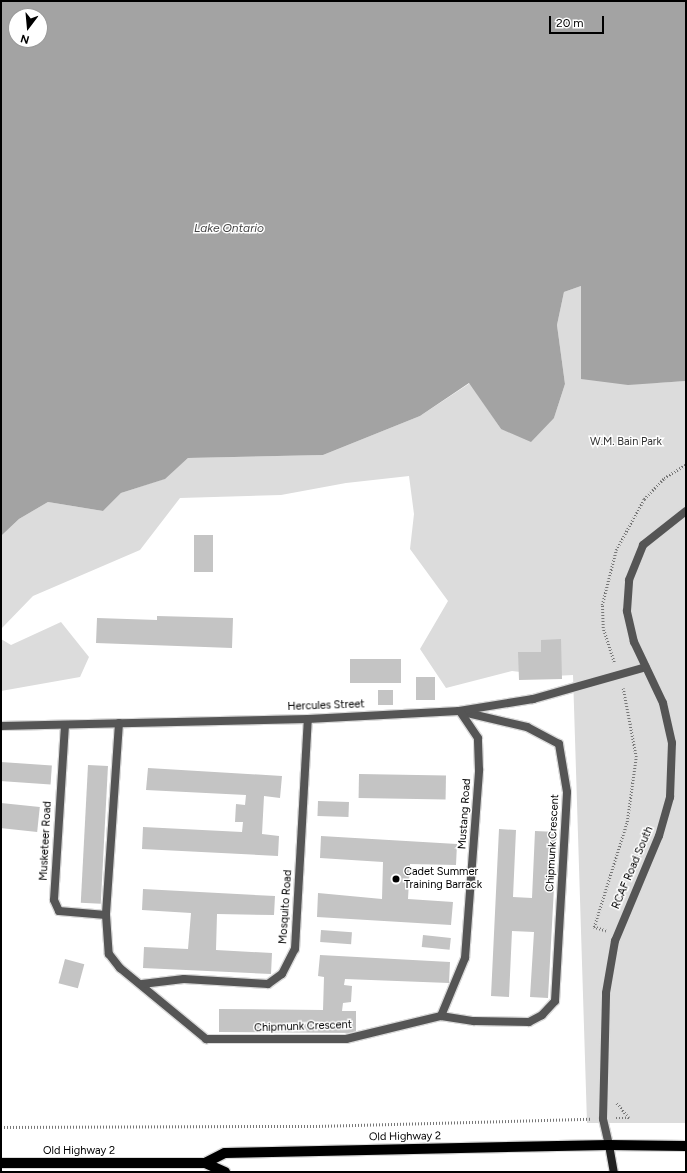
<!DOCTYPE html>
<html>
<head>
<meta charset="utf-8">
<style>
  body { margin:0 }
  #map { position:relative; width:687px; height:1173px; overflow:hidden; background:#fff; font-family:Figtree,sans-serif }
  div>[style] { position:absolute }
  [style*='--x'] { left:calc(var(--x)*1px); top:calc(var(--y)*1px); width:calc(var(--w)*1px); rotate:calc(var(--a)*1deg) }
  .green>* { inset:0; background:#dcdcdc }
  .water>* { inset:0; background:#a3a3a3 }
  .building>* { inset:0; background:#c4c4c4; transform-origin:0 0 }
  .path>* { height:2.5px; margin-top:-1.25px; transform-origin:0; background:repeating-linear-gradient(90deg,#777 0 1px,transparent 0 3px) }
  .roads { filter:drop-shadow(1px 0 #dbdbdb) drop-shadow(-1px 0 #dbdbdb) drop-shadow(0 1px #dbdbdb) drop-shadow(0 -1px #dbdbdb) }
  .lane>* { height:8px; margin:-4px; padding:0 4px; transform-origin:4px; border-radius:4px; background:#555 }
  .secondary>* { height:8px; margin:-4px; padding:0 4px; transform-origin:4px; border-radius:4px; background:#222 }
  .primary>* { height:10px; margin:-5px; padding:0 5px; transform-origin:5px; border-radius:5px; background:#000 }
  .dots>* { width:11px; height:11px; translate:-50% -50%; box-sizing:border-box; border:2px solid #fff; border-radius:50% }
  span { translate:-50% -50%; white-space:nowrap; text-align:center; line-height:1.15; -webkit-text-stroke:3px #fff; paint-order:stroke }
  .park-label { font-size:11px; color:#333 }
  .street-label { font-size:11px; color:#000 }
  .poi-label { font-size:11px; color:#000 }
  .left { translate:0 -50%; text-align:left }
  .water-label { font-size:12px; color:#444; font-style:italic }
  .frame { position:absolute; inset:0; border:2px solid #000; pointer-events:none }
  .north { position:absolute; left:8px; top:8px; width:40px; height:40px; box-sizing:border-box; background:#fff; border:1px solid #999; border-radius:50%; rotate:196deg; font-size:11px; font-weight:700; line-height:16px; text-align:center; color:#000 }
  .north::after { content:''; display:block; margin:auto; width:14px; height:18px; background:#000; clip-path:polygon(50% 0,100% 100%,50% 72%,0 100%) }
  .scale { position:absolute; left:549px; top:16px; width:55px; height:18px; box-sizing:border-box; border:2px solid #000; border-top:0; padding-left:5px; font-size:12px; line-height:14px; white-space:nowrap; color:#000; -webkit-text-stroke:3px #fff; paint-order:stroke }
</style>
</head>
<body>
<div id="map">
  <div class="green">
    <div style="clip-path:polygon(581px 286px,656px 383px,686px 381px,686px 1123px,587px 1123px,573px 675px,554px 676px,512px 671px,446px 688px,420px 649px,448px 601px,410px 549px,414px 514px,409px 476px,346px 483px,281px 495px,180px 498px,140px 550px,33px 596px,1px 629px,1px 536px,19px 519px,48px 502px,103px 511px,121px 493px,164px 479px,188px 458px,323px 455px,420px 416px,470px 383px,501px 429px,554px 418px,565px 384px,557px 325px,564px 292px)"></div>
    <div style="clip-path:polygon(61px 622px,89px 657px,80px 677px,1px 691px,1px 639px,11px 645px)"></div>
  </div>
  <div class="water">
    <div style="clip-path:polygon(evenodd,1px 1px,686px 1px,686px 381px,628px 385px,581px 379px,581px 286px,564px 292px,557px 325px,565px 384px,554px 418px,531px 442px,501px 429px,469px 383px,420px 416px,323px 455px,188px 458px,165px 479px,121px 493px,103px 511px,48px 502px,19px 519px,1px 536px,1px 1px,16px 16px,40px 16px,40px 40px,16px 40px,16px 16px)"></div>
  </div>
  <div class="building">
    <div style="left:194px;top:535px;width:19px;height:37px"></div>
    <div style="clip-path:polygon(157px 616px,233px 618px,232px 648px,96px 643px,97px 618px,157px 620px)"></div>
    <div style="clip-path:polygon(561px 639px,562px 679px,519px 680px,518px 652px,541px 652px,541px 640px)"></div>
    <div style="left:401px;top:659px;width:24px;height:51px;rotate:90deg"></div>
    <div style="left:416px;top:677px;width:19px;height:23px"></div>
    <div style="left:378px;top:690px;width:15px;height:15px"></div>
    <div style="left:1px;top:762px;width:51px;height:19px;rotate:4deg"></div>
    <div style="left:88px;top:765px;width:20px;height:138px;rotate:3deg"></div>
    <div style="clip-path:polygon(148px 768px,282px 776px,280px 798px,264px 796px,262px 834px,279px 836px,278px 856px,142px 849px,143px 827px,242px 832px,243px 822px,235px 822px,236px 804px,245px 805px,246px 795px,146px 790px)"></div>
    <div style="left:359px;top:774px;width:87px;height:24px;rotate:1deg"></div>
    <div style="left:318px;top:801px;width:31px;height:15px;rotate:2deg"></div>
    <div style="left:1px;top:803px;width:39px;height:25px;rotate:6deg"></div>
    <div style="clip-path:polygon(499px 829px,516px 830px,513px 897px,532px 898px,535px 831px,557px 832px,548px 998px,530px 997px,534px 932px,512px 931px,509px 997px,491px 996px)"></div>
    <div style="clip-path:polygon(321px 836px,457px 844px,456px 865px,410px 864px,408px 899px,453px 902px,451px 925px,317px 917px,318px 893px,382px 899px,383px 862px,320px 858px)"></div>
    <div style="clip-path:polygon(143px 889px,275px 896px,274px 915px,217px 914px,216px 950px,272px 953px,271px 974px,143px 968px,144px 947px,188px 949px,191px 913px,142px 910px)"></div>
    <div style="left:321px;top:930px;width:31px;height:12px;rotate:4deg"></div>
    <div style="left:423px;top:935px;width:28px;height:12px;rotate:6deg"></div>
    <div style="clip-path:polygon(320px 955px,450px 962px,449px 983px,345px 979px,344px 985px,352px 986px,351px 1002px,343px 1003px,342px 1011px,356px 1011px,356px 1033px,219px 1032px,219px 1009px,323px 1010px,324px 977px,318px 976px)"></div>
    <div style="left:65px;top:959px;width:20px;height:25px;rotate:15deg"></div>
  </div>
  <div class="path">
    <div style="--x:614;--y:662;--w:36;--a:-108"></div>
    <div style="--x:603;--y:628;--w:23;--a:-92"></div>
    <div style="--x:602;--y:605;--w:57;--a:-75.7"></div>
    <div style="--x:616;--y:550;--w:58;--a:-61.2"></div>
    <div style="--x:644;--y:499;--w:29;--a:-46"></div>
    <div style="--x:664;--y:478;--w:26;--a:-32"></div>
    <div style="--x:606;--y:931;--w:13;--a:-162"></div>
    <div style="--x:594;--y:927;--w:110;--a:-72.6"></div>
    <div style="--x:627;--y:822;--w:66;--a:-82.1"></div>
    <div style="--x:636;--y:757;--w:70;--a:-100.7"></div>
    <div style="--x:617;--y:1103;--w:19;--a:51"></div>
    <div style="--x:616;--y:1118;--w:13;--a:0"></div>
    <div style="--x:1;--y:1127;--w:315;--a:-0.2"></div>
    <div style="--x:316;--y:1126;--w:275;--a:-1.5"></div>
  </div>
  <div class="roads">
    <div class="lane">
      <div style="--x:119;--y:723;--w:192;--a:93.9"></div>
      <div style="--x:106;--y:915;--w:39;--a:86"></div>
      <div style="--x:109;--y:954;--w:18;--a:52"></div>
      <div style="--x:120;--y:968;--w:112;--a:39.5"></div>
      <div style="--x:206;--y:1039;--w:140;--a:0"></div>
      <div style="--x:346;--y:1039;--w:98;--a:-13.6"></div>
      <div style="--x:441;--y:1016;--w:33;--a:9"></div>
      <div style="--x:474;--y:1021;--w:55;--a:1"></div>
      <div style="--x:529;--y:1022;--w:15;--a:-28"></div>
      <div style="--x:542;--y:1015;--w:19;--a:-47"></div>
      <div style="--x:555;--y:1001;--w:209;--a:-86.7"></div>
      <div style="--x:567;--y:792;--w:49;--a:-99.5"></div>
      <div style="--x:559;--y:744;--w:36;--a:-152"></div>
      <div style="--x:527;--y:727;--w:70;--a:-166.8"></div>
      <div style="--x:65;--y:725;--w:175;--a:93.6"></div>
      <div style="--x:54;--y:900;--w:12;--a:66"></div>
      <div style="--x:59;--y:911;--w:47;--a:4.9"></div>
      <div style="--x:1;--y:726;--w:307;--a:-1.3"></div>
      <div style="--x:308;--y:719;--w:151;--a:-3"></div>
      <div style="--x:459;--y:711;--w:75;--a:-9.2"></div>
      <div style="--x:533;--y:699;--w:117;--a:-15.8"></div>
      <div style="--x:142;--y:984;--w:42;--a:-6.8"></div>
      <div style="--x:184;--y:979;--w:84;--a:3.4"></div>
      <div style="--x:268;--y:984;--w:17;--a:-36"></div>
      <div style="--x:282;--y:974;--w:28;--a:-63"></div>
      <div style="--x:295;--y:949;--w:230;--a:-86.8"></div>
      <div style="--x:441;--y:1016;--w:63;--a:-67.5"></div>
      <div style="--x:465;--y:958;--w:189;--a:-85.7"></div>
      <div style="--x:479;--y:770;--w:32;--a:-92"></div>
      <div style="--x:478;--y:738;--w:32;--a:-124"></div>
      <div style="--x:609;--y:1145;--w:27;--a:-103"></div>
      <div style="--x:603;--y:1119;--w:126;--a:-88.6"></div>
      <div style="--x:606;--y:993;--w:53;--a:-80.2"></div>
      <div style="--x:615;--y:941;--w:114;--a:-67.3"></div>
      <div style="--x:659;--y:836;--w:41;--a:-74.2"></div>
      <div style="--x:670;--y:797;--w:54;--a:-87.9"></div>
      <div style="--x:672;--y:743;--w:41;--a:-102.7"></div>
      <div style="--x:663;--y:703;--w:68;--a:-115.4"></div>
      <div style="--x:634;--y:642;--w:32;--a:-103"></div>
      <div style="--x:627;--y:611;--w:31;--a:-86"></div>
      <div style="--x:629;--y:580;--w:38;--a:-68"></div>
      <div style="--x:643;--y:545;--w:55;--a:-38.3"></div>
    </div>
    <div class="secondary">
      <div style="--x:609;--y:1145;--w:27;--a:80"></div>
    </div>
    <div class="primary">
      <div style="--x:1;--y:1163;--w:204;--a:0"></div>
      <div style="--x:205;--y:1163;--w:22;--a:24"></div>
      <div style="--x:205;--y:1163;--w:22;--a:-27"></div>
      <div style="--x:225;--y:1153;--w:384;--a:-1.2"></div>
      <div style="--x:609;--y:1145;--w:77;--a:0.7"></div>
    </div>
  </div>
  <div class="dots">
    <div style="left:396px;top:879px;background:#000"></div>
  </div>
  <div class="park-label">
    <span style="left:626px;top:442px">W.M. Bain Park</span>
  </div>
  <div class="street-label">
    <span style="left:326px;top:706px;rotate:-2deg">Hercules Street</span>
    <span style="left:465px;top:814px;rotate:-86deg">Mustang Road</span>
    <span style="left:46px;top:841px;rotate:-87deg">Musketeer Road</span>
    <span style="left:553px;top:843px;rotate:-87deg">Chipmunk Crescent</span>
    <span style="left:633px;top:868px;rotate:-67deg">RCAF Road South</span>
    <span style="left:286px;top:907px;rotate:-86deg">Mosquito Road</span>
    <span style="left:303px;top:1027px;rotate:-2deg">Chipmunk Crescent</span>
    <span style="left:405px;top:1137px;rotate:-1deg">Old Highway 2</span>
    <span style="left:79px;top:1151px">Old Highway 2</span>
  </div>
  <div class="poi-label">
    <span class="left" style="left:404px;top:879px">Cadet Summer<br>Training Barrack</span>
  </div>
  <div class="water-label">
    <span style="left:229px;top:229px">Lake Ontario</span>
  </div>
  <div class="frame"></div>
  <div class="north">N</div>
  <div class="scale">20 m</div>
</div>
</body>
</html>
